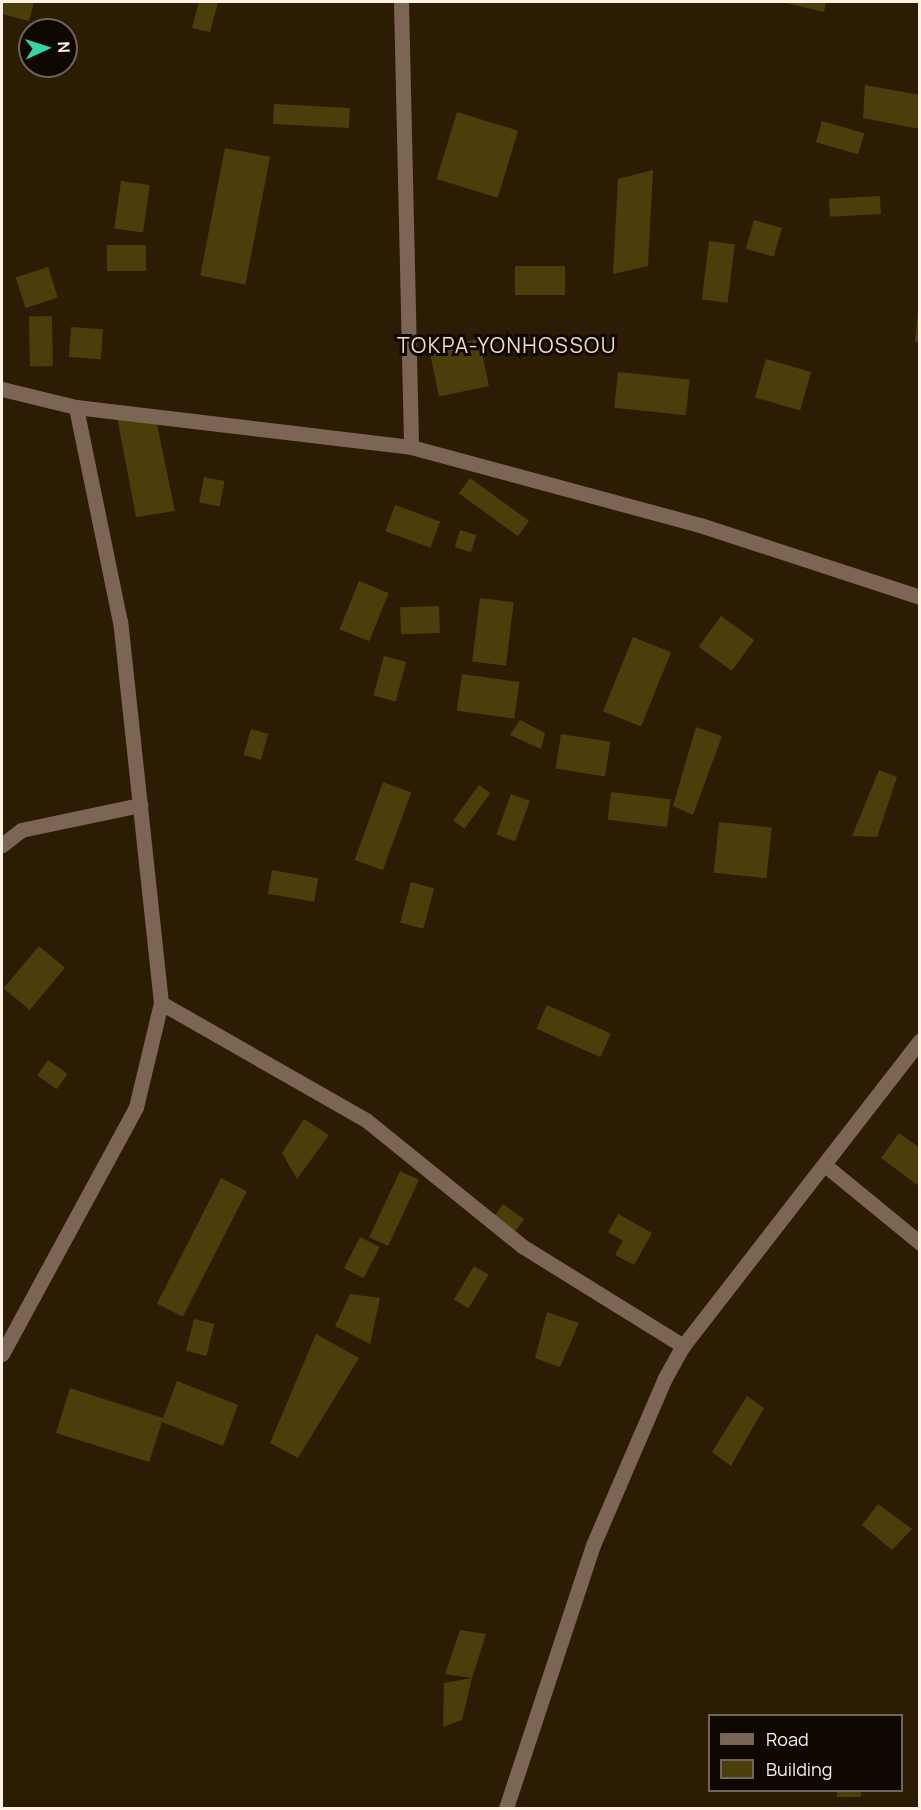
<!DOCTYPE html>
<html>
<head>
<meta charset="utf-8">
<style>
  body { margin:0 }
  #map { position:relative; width:921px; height:1810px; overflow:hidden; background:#2c1c04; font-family:Manrope,sans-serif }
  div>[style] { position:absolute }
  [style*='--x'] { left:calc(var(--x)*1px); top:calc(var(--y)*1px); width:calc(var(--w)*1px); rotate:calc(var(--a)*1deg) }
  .building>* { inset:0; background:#4c3e0a; transform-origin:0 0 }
  .minor>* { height:15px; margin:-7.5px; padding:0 7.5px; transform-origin:7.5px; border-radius:7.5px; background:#7d6555 }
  span { translate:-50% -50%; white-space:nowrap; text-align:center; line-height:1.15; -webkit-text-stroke:6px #0f0802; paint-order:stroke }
  .quarter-label { font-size:21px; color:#f2dcc0; letter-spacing:1.5px }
  .frame { position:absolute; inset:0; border:3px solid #fdf2e4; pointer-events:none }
  .legend { position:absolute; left:708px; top:1714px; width:195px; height:78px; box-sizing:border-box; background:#0f0802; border:2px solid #6e665c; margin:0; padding:8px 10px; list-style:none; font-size:18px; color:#fdf2e4 }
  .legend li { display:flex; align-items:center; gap:12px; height:30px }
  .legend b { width:30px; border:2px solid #6e665c }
  .north { position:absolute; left:18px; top:18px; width:60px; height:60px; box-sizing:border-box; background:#0f0802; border:2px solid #6e665c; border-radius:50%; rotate:87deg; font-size:16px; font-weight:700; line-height:24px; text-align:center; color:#fdf2e4 }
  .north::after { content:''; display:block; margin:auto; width:21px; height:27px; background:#36d4a7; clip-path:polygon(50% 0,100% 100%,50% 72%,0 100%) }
</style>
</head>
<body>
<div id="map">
  <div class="building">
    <div style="clip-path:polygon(2px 2px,34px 2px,29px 21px,2px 14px)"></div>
    <div style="clip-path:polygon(199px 2px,218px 2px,210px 32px,192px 28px)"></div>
    <div style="clip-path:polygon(782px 2px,826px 2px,824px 12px)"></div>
    <div style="clip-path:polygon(865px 85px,920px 95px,920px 129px,863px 118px)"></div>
    <div style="left:274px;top:104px;width:76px;height:20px;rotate:3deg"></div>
    <div style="left:457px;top:112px;width:64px;height:70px;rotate:17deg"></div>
    <div style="left:822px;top:121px;width:44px;height:22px;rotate:16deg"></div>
    <div style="left:225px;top:148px;width:46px;height:130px;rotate:11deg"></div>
    <div style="clip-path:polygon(653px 170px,648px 266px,613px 274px,618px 179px)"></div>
    <div style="left:121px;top:181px;width:29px;height:48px;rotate:8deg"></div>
    <div style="left:880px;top:196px;width:18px;height:51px;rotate:87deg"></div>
    <div style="left:754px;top:220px;width:29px;height:30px;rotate:16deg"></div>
    <div style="left:709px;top:241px;width:26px;height:59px;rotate:7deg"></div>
    <div style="left:107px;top:245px;width:39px;height:26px"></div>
    <div style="left:515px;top:266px;width:50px;height:29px"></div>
    <div style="left:48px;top:267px;width:32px;height:34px;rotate:72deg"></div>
    <div style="clip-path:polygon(918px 310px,920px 342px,915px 342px)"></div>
    <div style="left:52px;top:316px;width:50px;height:23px;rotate:89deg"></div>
    <div style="left:71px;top:327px;width:32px;height:30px;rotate:4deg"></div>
    <div style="left:479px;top:339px;width:48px;height:51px;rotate:78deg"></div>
    <div style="left:766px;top:359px;width:47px;height:40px;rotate:16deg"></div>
    <div style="left:618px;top:372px;width:72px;height:36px;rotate:6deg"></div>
    <div style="clip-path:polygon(117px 417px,156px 420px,175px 511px,136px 517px)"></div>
    <div style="left:204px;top:477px;width:21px;height:26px;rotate:11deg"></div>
    <div style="left:470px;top:478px;width:73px;height:19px;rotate:36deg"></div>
    <div style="left:395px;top:505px;width:48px;height:28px;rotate:20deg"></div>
    <div style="left:460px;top:530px;width:17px;height:18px;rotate:17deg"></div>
    <div style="left:359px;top:581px;width:32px;height:52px;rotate:22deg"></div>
    <div style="left:480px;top:598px;width:34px;height:64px;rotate:7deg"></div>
    <div style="left:439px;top:606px;width:27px;height:39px;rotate:88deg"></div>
    <div style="left:721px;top:616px;width:41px;height:38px;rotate:36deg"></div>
    <div style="left:633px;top:637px;width:41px;height:80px;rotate:22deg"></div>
    <div style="left:384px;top:656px;width:23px;height:41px;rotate:15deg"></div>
    <div style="left:462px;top:674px;width:58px;height:37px;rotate:8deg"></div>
    <div style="clip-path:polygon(520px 720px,545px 733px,541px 749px,510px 735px)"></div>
    <div style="clip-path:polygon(696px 727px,722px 736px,693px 815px,673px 806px)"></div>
    <div style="left:251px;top:729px;width:18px;height:27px;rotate:16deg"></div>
    <div style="left:561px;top:734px;width:50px;height:35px;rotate:9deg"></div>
    <div style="clip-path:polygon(879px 770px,897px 777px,877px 837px,852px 836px)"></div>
    <div style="left:383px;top:782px;width:30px;height:83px;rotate:20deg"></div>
    <div style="left:479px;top:785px;width:14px;height:44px;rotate:36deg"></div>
    <div style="left:611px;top:792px;width:60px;height:28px;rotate:7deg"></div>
    <div style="left:511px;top:794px;width:20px;height:43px;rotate:20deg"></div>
    <div style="left:719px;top:822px;width:53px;height:51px;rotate:6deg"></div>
    <div style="left:272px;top:870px;width:47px;height:24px;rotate:10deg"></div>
    <div style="left:411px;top:882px;width:24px;height:42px;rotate:15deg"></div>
    <div style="left:39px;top:946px;width:34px;height:55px;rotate:40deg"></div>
    <div style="left:547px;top:1005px;width:70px;height:26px;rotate:24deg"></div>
    <div style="left:48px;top:1060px;width:24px;height:19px;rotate:35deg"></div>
    <div style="clip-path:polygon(304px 1119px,329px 1135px,297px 1179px,282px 1153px)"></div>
    <div style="clip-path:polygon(899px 1133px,920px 1148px,920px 1187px,881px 1158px)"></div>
    <div style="left:400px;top:1171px;width:21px;height:73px;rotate:25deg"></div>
    <div style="left:221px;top:1178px;width:29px;height:141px;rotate:27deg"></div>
    <div style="left:503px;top:1204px;width:26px;height:17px;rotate:36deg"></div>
    <div style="clip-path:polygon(618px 1214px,652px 1233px,634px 1265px,615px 1255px,623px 1241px,608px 1232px)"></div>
    <div style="left:360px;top:1237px;width:22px;height:35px;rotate:27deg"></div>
    <div style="left:474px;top:1266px;width:17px;height:39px;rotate:31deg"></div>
    <div style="clip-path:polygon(350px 1294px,380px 1298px,370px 1344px,335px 1326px)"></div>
    <div style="clip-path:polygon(547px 1312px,579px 1323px,560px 1367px,535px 1358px)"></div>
    <div style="left:194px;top:1319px;width:21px;height:33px;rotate:14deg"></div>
    <div style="clip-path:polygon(316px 1334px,359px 1358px,298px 1458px,270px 1443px)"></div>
    <div style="clip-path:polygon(177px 1381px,238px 1405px,223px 1446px,162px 1422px,149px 1462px,56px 1433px,70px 1388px,163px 1418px)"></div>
    <div style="clip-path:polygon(747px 1396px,764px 1408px,731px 1466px,712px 1452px)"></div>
    <div style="clip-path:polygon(878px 1504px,912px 1529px,892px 1550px,862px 1525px)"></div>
    <div style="clip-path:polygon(460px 1630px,486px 1634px,472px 1678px,445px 1674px)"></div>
    <div style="clip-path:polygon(472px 1678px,462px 1720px,443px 1727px,444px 1683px)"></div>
    <div style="left:837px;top:1790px;width:24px;height:7px"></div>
  </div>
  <div class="minor">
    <div style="--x:401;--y:2;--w:445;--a:88.7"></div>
    <div style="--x:2;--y:389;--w:76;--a:13.7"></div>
    <div style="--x:76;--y:407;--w:337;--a:6.8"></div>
    <div style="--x:411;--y:447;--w:299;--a:15.1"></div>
    <div style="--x:700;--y:525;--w:231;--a:18.1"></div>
    <div style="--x:2;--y:845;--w:24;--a:-38"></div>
    <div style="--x:21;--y:830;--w:122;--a:-11.9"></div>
    <div style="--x:161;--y:1003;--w:236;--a:29.7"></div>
    <div style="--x:366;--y:1120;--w:201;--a:38.9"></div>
    <div style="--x:522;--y:1246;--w:190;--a:31.8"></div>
    <div style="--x:826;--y:1166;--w:122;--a:39.3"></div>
    <div style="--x:2;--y:1354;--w:281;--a:-61.5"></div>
    <div style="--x:136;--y:1107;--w:107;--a:-76.5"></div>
    <div style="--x:161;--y:1003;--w:383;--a:-96.1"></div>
    <div style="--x:120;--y:622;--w:219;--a:-101.6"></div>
    <div style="--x:506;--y:1808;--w:277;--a:-71.7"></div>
    <div style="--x:593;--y:1545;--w:182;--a:-66.7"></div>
    <div style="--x:665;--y:1378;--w:37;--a:-61"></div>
    <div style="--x:683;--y:1346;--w:387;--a:-52.2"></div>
  </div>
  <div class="quarter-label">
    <span style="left:507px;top:345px">TOKPA-YONHOSSOU</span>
  </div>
  <div class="frame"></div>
  <ul class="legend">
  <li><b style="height:8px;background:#7d6555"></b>Road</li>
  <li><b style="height:16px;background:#4c3e0a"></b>Building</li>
  </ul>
  <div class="north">N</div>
</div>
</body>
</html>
